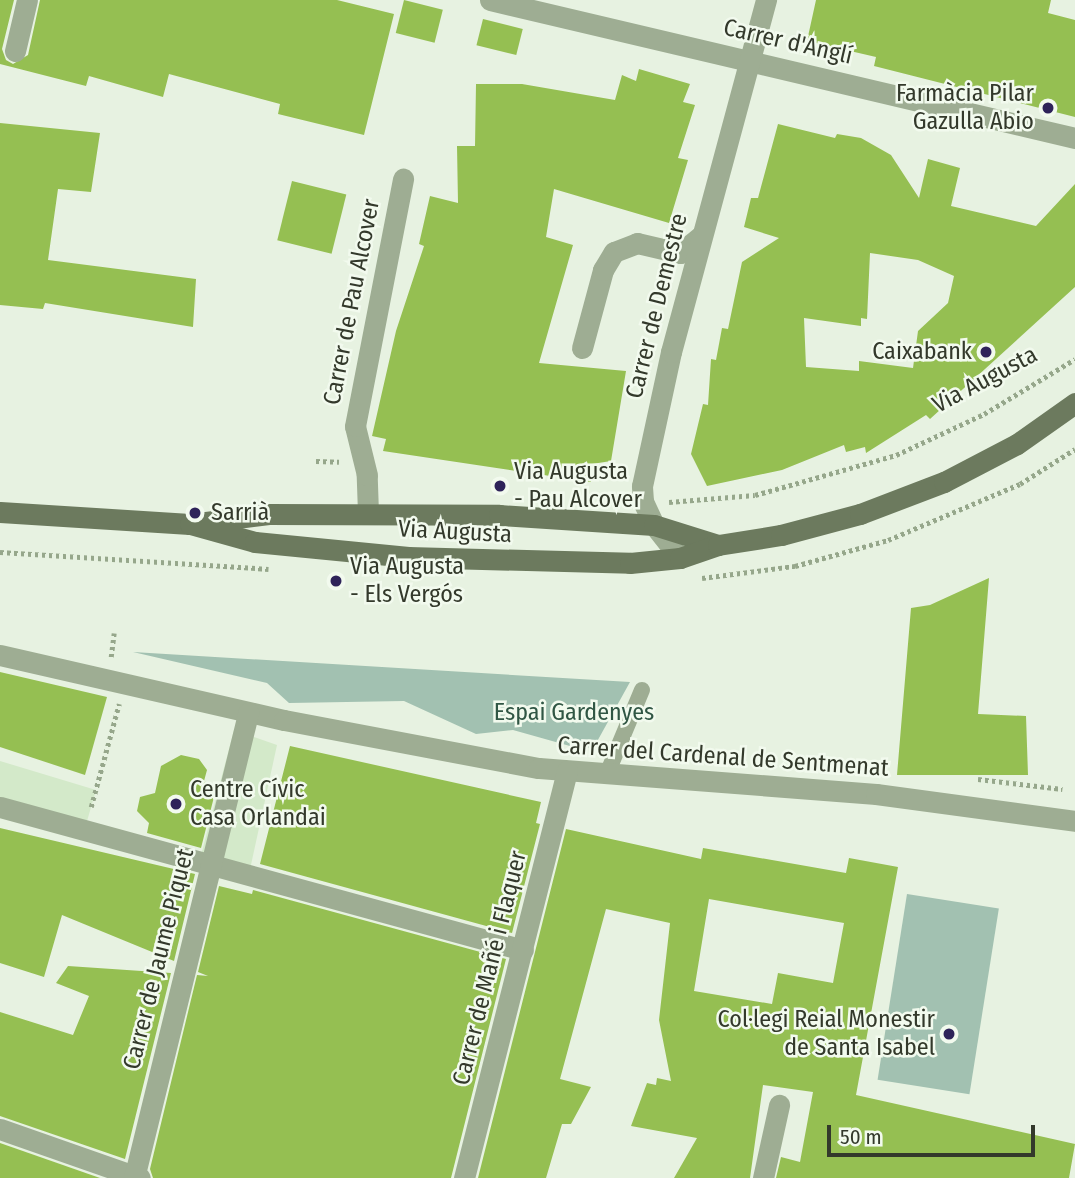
<!DOCTYPE html>
<html>
<head>
<meta charset="utf-8">
<style>
  body { margin:0 }
  #map { position:relative; width:1075px; height:1178px; overflow:hidden; background:#e7f2e1; font-family:"Fira Sans Condensed",sans-serif }
  div>[style] { position:absolute }
  [style*='--x'] { left:calc(var(--x)*1px); top:calc(var(--y)*1px); width:calc(var(--w)*1px); rotate:calc(var(--a)*1deg) }
  .green>* { inset:0; background:#a2c1b1; transform-origin:0 0 }
  .plaza>* { inset:0; background:#d3e9c9 }
  .building>* { inset:0; background:#95bf52; transform-origin:0 0 }
  .path>* { height:4.5px; margin-top:-2.25px; transform-origin:0; background:repeating-linear-gradient(90deg,#96a78b 0 3.5px,transparent 0 7px) }
  .lane>* { height:16px; margin:-8px; padding:0 8px; transform-origin:8px; border-radius:8px; background:#9ead93 }
  .street>* { height:21px; margin:-10.5px; padding:0 10.5px; transform-origin:10.5px; border-radius:10.5px; background:#9ead93 }
  .primary>* { height:21px; margin:-10.5px; padding:0 10.5px; transform-origin:10.5px; border-radius:10.5px; background:#6c7a5e }
  .dots>* { width:19px; height:19px; translate:-50% -50%; box-sizing:border-box; border:4px solid #f2faee; border-radius:50% }
  span { translate:-50% -50%; white-space:nowrap; text-align:center; line-height:1.15; -webkit-text-stroke:5px #f2faee; paint-order:stroke }
  .street-label { font-size:24px; color:#33392b }
  .poi-label { font-size:24px; color:#33392b }
  .right { translate:-100% -50%; text-align:right }
  .left { translate:0 -50%; text-align:left }
  .park-label { font-size:24px; color:#305644 }
  .scale { position:absolute; left:827px; top:1125px; width:208px; height:32px; box-sizing:border-box; border:4px solid #33392b; border-top:0; padding-left:9px; font-size:21px; line-height:24px; white-space:nowrap; color:#33392b; -webkit-text-stroke:5px #f2faee; paint-order:stroke }
</style>
</head>
<body>
<div id="map">
  <div class="green">
    <div style="clip-path:polygon(133px 652px,630px 682px,594px 747px,577px 748px,513px 730px,476px 734px,404px 701px,289px 703px,267px 683px)"></div>
    <div style="left:907px;top:894px;width:93px;height:188px;rotate:9deg"></div>
  </div>
  <div class="plaza">
    <div style="clip-path:polygon(234px 730px,277px 745px,249px 874px,200px 859px)"></div>
    <div style="clip-path:polygon(0 761px,96px 790px,85px 828px,0 807px)"></div>
  </div>
  <div class="building">
    <div style="clip-path:polygon(0 0,14px 0,2px 49px,6px 60px,13px 64px,28px 55px,40px 0,337px 0,394px 14px,364px 135px,278px 114px,280px 104px,169px 74px,163px 97px,89px 76px,86px 86px,0 64px)"></div>
    <div style="left:404px;top:0;width:40px;height:34px;rotate:14deg"></div>
    <div style="clip-path:polygon(816px 0,1051px 0,1048px 13px,1075px 20px,1075px 117px,874px 66px,876px 57px,807px 41px)"></div>
    <div style="left:483px;top:19px;width:41px;height:27px;rotate:14deg"></div>
    <div style="clip-path:polygon(639px 69px,690px 84px,683px 102px,695px 105px,678px 158px,688px 160px,669px 223px,554px 189px,546px 237px,573px 245px,539px 363px,626px 371px,611px 461px,592px 464px,591px 482px,383px 451px,386px 439px,372px 436px,396px 331px,424px 246px,419px 244px,430px 196px,458px 203px,457px 146px,475px 146px,476px 84px,522px 84px,615px 100px,622px 75px,636px 81px)"></div>
    <div style="clip-path:polygon(0 123px,100px 133px,91px 192px,58px 189px,48px 260px,196px 279px,193px 327px,45px 303px,43px 309px,0 305px)"></div>
    <div style="clip-path:polygon(evenodd,778px 124px,835px 138px,837px 134px,861px 138px,891px 155px,919px 198px,928px 159px,960px 168px,951px 206px,1036px 226px,1075px 184px,1075px 287px,930px 419px,926px 415px,866px 453px,865px 447px,846px 452px,844px 445px,782px 470px,707px 486px,691px 454px,703px 404px,708px 405px,711px 359px,716px 360px,722px 328px,728px 329px,742px 262px,779px 238px,744px 227px,751px 198px,758px 198px,778px 124px,870px 253px,918px 260px,954px 276px,948px 303px,918px 331px,913px 368px,859px 361px,859px 371px,806px 367px,804px 318px,861px 326px,861px 318px,867px 319px,870px 253px)"></div>
    <div style="left:292px;top:181px;width:56px;height:61px;rotate:14deg"></div>
    <div style="clip-path:polygon(989px 578px,978px 714px,1026px 716px,1028px 775px,897px 775px,911px 608px,930px 605px)"></div>
    <div style="clip-path:polygon(0 672px,107px 697px,85px 775px,0 747px)"></div>
    <div style="clip-path:polygon(290px 746px,541px 802px,536px 823px,540px 824px,512px 933px,260px 864px)"></div>
    <div style="clip-path:polygon(181px 755px,199px 759px,207px 770px,204px 781px,216px 789px,201px 848px,147px 833px,149px 823px,137px 811px,140px 797px,155px 793px,161px 766px)"></div>
    <div style="clip-path:polygon(0 828px,195px 874px,174px 961px,62px 915px,44px 977px,0 963px)"></div>
    <div style="clip-path:polygon(evenodd,566px 829px,701px 859px,703px 848px,846px 873px,849px 858px,898px 867px,856px 1095px,1075px 1144px,1069px 1178px,776px 1178px,781px 1157px,800px 1162px,813px 1092px,763px 1085px,750px 1178px,674px 1178px,697px 1138px,631px 1126px,647px 1083px,656px 1085px,657px 1078px,671px 1081px,659px 1020px,670px 923px,606px 909px,560px 1079px,591px 1087px,571px 1124px,562px 1124px,546px 1178px,478px 1178px,566px 829px,709px 899px,844px 923px,833px 983px,778px 973px,772px 1004px,694px 991px,709px 899px)"></div>
    <div style="clip-path:polygon(219px 886px,252px 894px,253px 890px,506px 959px,451px 1178px,153px 1178px,150px 1169px,197px 975px,208px 976px,198px 972px)"></div>
    <div style="clip-path:polygon(68px 966px,171px 973px,125px 1159px,0 1116px,0 1012px,73px 1035px,89px 996px,56px 983px)"></div>
    <div style="clip-path:polygon(0 1143px,100px 1178px,0 1178px)"></div>
  </div>
  <div class="path">
    <div style="--x:316;--y:461;--w:23;--a:2"></div>
    <div style="--x:669;--y:502;--w:86;--a:-4.7"></div>
    <div style="--x:755;--y:495;--w:147;--a:-15.8"></div>
    <div style="--x:896;--y:455;--w:97;--a:-25"></div>
    <div style="--x:984;--y:414;--w:106;--a:-31.1"></div>
    <div style="--x:0;--y:552;--w:269;--a:3.6"></div>
    <div style="--x:702;--y:578;--w:94;--a:-7.4"></div>
    <div style="--x:795;--y:566;--w:97;--a:-15.6"></div>
    <div style="--x:888;--y:540;--w:143;--a:-23"></div>
    <div style="--x:1020;--y:484;--w:65;--a:-32.5"></div>
    <div style="--x:111;--y:657;--w:24;--a:-83"></div>
    <div style="--x:978;--y:779;--w:85;--a:6.8"></div>
    <div style="--x:91;--y:807;--w:107;--a:-74.8"></div>
  </div>
  <div class="lane">
    <div style="--x:607;--y:774;--w:91;--a:-67.4"></div>
  </div>
  <div class="street">
    <div style="--x:490;--y:0;--w:601;--a:13.27"></div>
    <div style="--x:15;--y:51;--w:52;--a:-76.8"></div>
    <div style="--x:582;--y:348;--w:81;--a:-74.9"></div>
    <div style="--x:603;--y:270;--w:21;--a:-59"></div>
    <div style="--x:614;--y:252;--w:25;--a:-21"></div>
    <div style="--x:637;--y:243;--w:44;--a:13.1"></div>
    <div style="--x:680;--y:253;--w:27;--a:-39"></div>
    <div style="--x:368;--y:513;--w:38;--a:-92"></div>
    <div style="--x:367;--y:475;--w:50;--a:-103.8"></div>
    <div style="--x:355;--y:426;--w:252;--a:-79"></div>
    <div style="--x:680;--y:558;--w:42;--a:-128.2"></div>
    <div style="--x:654;--y:525;--w:26;--a:-115"></div>
    <div style="--x:643;--y:501;--w:15;--a:-94"></div>
    <div style="--x:642;--y:486;--w:137;--a:-77.8"></div>
    <div style="--x:671;--y:352;--w:365;--a:-74.9"></div>
    <div style="--x:0;--y:655;--w:291;--a:12.9"></div>
    <div style="--x:284;--y:720;--w:259;--a:10.7"></div>
    <div style="--x:539;--y:768;--w:338;--a:4.4"></div>
    <div style="--x:876;--y:794;--w:201;--a:7.7"></div>
    <div style="--x:0;--y:807;--w:542;--a:15.29"></div>
    <div style="--x:0;--y:1129;--w:148;--a:19.3"></div>
    <div style="--x:134;--y:1178;--w:479;--a:-76.2"></div>
    <div style="--x:464;--y:1178;--w:420;--a:-75.8"></div>
    <div style="--x:763;--y:1178;--w:75;--a:-77.6"></div>
  </div>
  <div class="primary">
    <div style="--x:0;--y:512;--w:190;--a:3.6"></div>
    <div style="--x:190;--y:524;--w:79;--a:-7.3"></div>
    <div style="--x:268;--y:514;--w:231;--a:0.2"></div>
    <div style="--x:499;--y:515;--w:155;--a:3.7"></div>
    <div style="--x:654;--y:525;--w:67;--a:17.4"></div>
    <div style="--x:190;--y:524;--w:67;--a:15.5"></div>
    <div style="--x:255;--y:542;--w:154;--a:5.6"></div>
    <div style="--x:408;--y:557;--w:222;--a:1.5"></div>
    <div style="--x:630;--y:563;--w:50;--a:-5.7"></div>
    <div style="--x:680;--y:558;--w:40;--a:-18.9"></div>
    <div style="--x:718;--y:545;--w:64;--a:-9"></div>
    <div style="--x:781;--y:535;--w:82;--a:-14.9"></div>
    <div style="--x:860;--y:514;--w:90;--a:-20.9"></div>
    <div style="--x:944;--y:482;--w:82;--a:-27.5"></div>
    <div style="--x:1017;--y:444;--w:71;--a:-35.3"></div>
  </div>
  <div class="dots">
    <div style="left:1048px;top:108px;background:#2e2359"></div>
    <div style="left:986px;top:352px;background:#2e2359"></div>
    <div style="left:500px;top:486px;background:#2e2359"></div>
    <div style="left:195px;top:513px;background:#2e2359"></div>
    <div style="left:336px;top:581px;background:#2e2359"></div>
    <div style="left:176px;top:804px;background:#2e2359"></div>
    <div style="left:949px;top:1034px;background:#2e2359"></div>
  </div>
  <div class="street-label">
    <span style="left:788px;top:42px;rotate:13deg">Carrer d'Anglí</span>
    <span style="left:352px;top:302px;rotate:-79deg">Carrer de Pau Alcover</span>
    <span style="left:657px;top:306px;rotate:-76deg">Carrer de Demestre</span>
    <span style="left:985px;top:380px;rotate:-28deg">Via Augusta</span>
    <span style="left:455px;top:532px;rotate:3deg">Via Augusta</span>
    <span style="left:723px;top:757px;rotate:4deg">Carrer del Cardenal de Sentmenat</span>
    <span style="left:159px;top:959px;rotate:-76deg">Carrer de Jaume Piquet</span>
    <span style="left:490px;top:968px;rotate:-76deg">Carrer de Mañé i Flaquer</span>
  </div>
  <div class="poi-label">
    <span class="right" style="left:1034px;top:108px">Farmàcia Pilar<br>Gazulla Abio</span>
    <span class="right" style="left:972px;top:352px">Caixabank</span>
    <span class="left" style="left:514px;top:486px">Via Augusta<br>- Pau Alcover</span>
    <span class="left" style="left:211px;top:513px">Sarrià</span>
    <span class="left" style="left:350px;top:581px">Via Augusta<br>- Els Vergós</span>
    <span class="left" style="left:190px;top:804px">Centre Cívic<br>Casa Orlandai</span>
    <span class="right" style="left:935px;top:1034px">Col·legi Reial Monestir<br>de Santa Isabel</span>
  </div>
  <div class="park-label">
    <span style="left:574px;top:713px">Espai Gardenyes</span>
  </div>
  <div class="scale">50 m</div>
</div>
</body>
</html>
